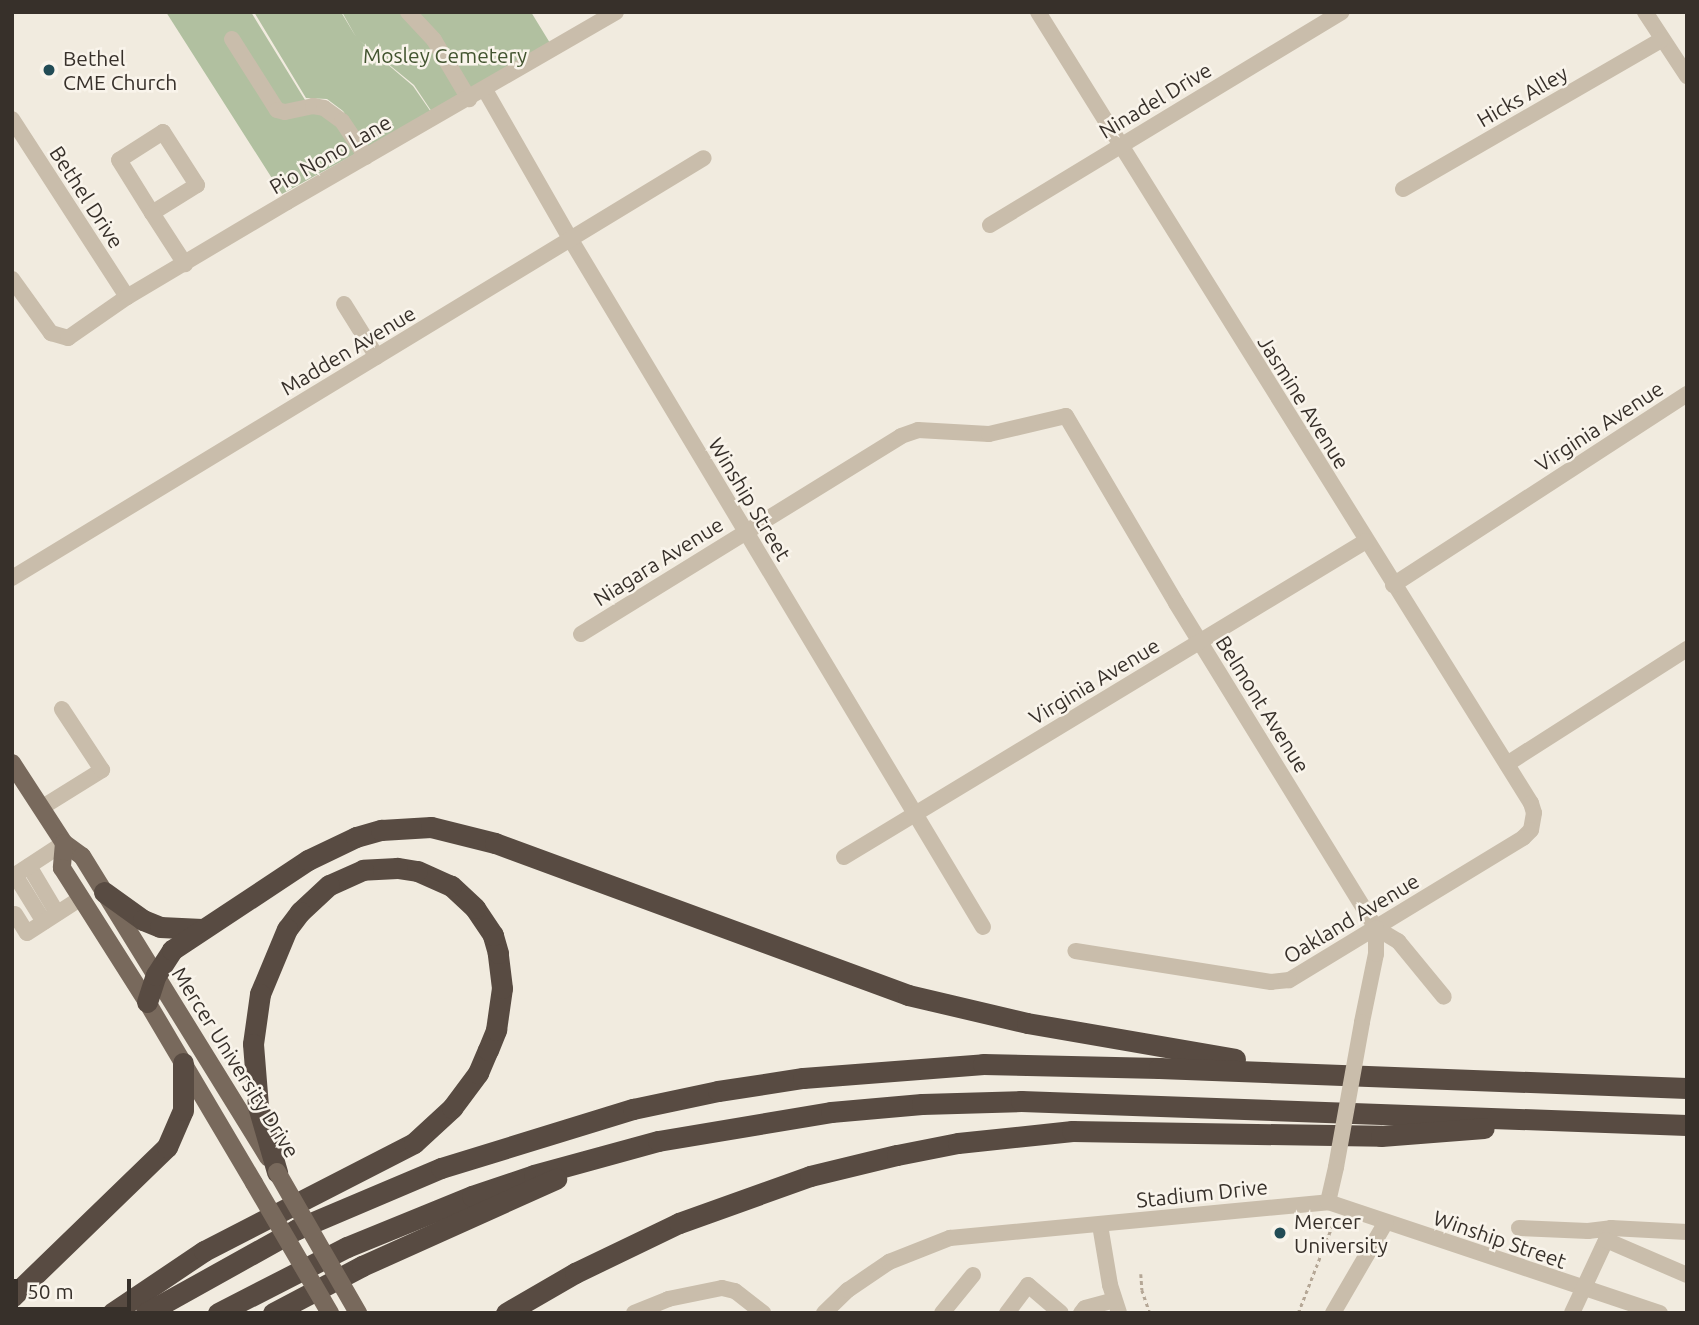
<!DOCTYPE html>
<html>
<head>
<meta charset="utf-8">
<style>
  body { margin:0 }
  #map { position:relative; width:1699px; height:1325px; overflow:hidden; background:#f1ebdf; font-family:Ubuntu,sans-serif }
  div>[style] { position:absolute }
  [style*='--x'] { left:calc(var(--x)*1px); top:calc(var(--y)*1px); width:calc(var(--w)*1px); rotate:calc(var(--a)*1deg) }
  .green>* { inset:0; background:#b1c0a0 }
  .path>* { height:2.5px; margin-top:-1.25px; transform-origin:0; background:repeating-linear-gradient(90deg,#b5a796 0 3.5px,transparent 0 7px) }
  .minor>* { height:16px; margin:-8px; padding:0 8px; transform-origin:8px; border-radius:8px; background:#c9bdab }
  .major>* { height:18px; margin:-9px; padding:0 9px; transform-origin:9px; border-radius:9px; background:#78695c }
  .highway>* { height:21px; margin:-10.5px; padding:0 10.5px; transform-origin:10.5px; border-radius:10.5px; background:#584b42 }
  .minor-bridge>* { height:16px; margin:-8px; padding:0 8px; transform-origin:8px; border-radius:8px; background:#c9bdab }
  .major-bridge>* { height:18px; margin:-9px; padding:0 9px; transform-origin:9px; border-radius:9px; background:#78695c }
  .dots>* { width:19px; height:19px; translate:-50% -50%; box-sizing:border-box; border:4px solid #f9f4eb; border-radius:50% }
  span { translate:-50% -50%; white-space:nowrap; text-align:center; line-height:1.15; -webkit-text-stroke:5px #f9f4eb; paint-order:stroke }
  .park-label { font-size:21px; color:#42542f }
  .poi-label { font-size:21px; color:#37302a }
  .left { translate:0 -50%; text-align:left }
  .street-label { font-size:21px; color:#37302a }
  .frame { position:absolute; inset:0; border:14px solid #37302a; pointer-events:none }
  .scale { position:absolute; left:14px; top:1279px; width:117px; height:32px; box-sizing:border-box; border:4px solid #37302a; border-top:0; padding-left:9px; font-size:21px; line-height:24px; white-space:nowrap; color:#37302a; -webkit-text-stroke:5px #f9f4eb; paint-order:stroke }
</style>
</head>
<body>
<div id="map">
  <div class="green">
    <div style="clip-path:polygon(166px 12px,251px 12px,305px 100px,366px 148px,282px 194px)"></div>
    <div style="clip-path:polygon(254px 12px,341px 12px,356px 37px,342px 12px,531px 12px,550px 43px,432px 112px,414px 85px,359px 40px,413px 86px,431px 112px,369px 147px,343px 111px,327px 99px,306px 98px)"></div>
  </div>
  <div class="path">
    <div style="--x:1141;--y:1274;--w:16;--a:86"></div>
    <div style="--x:1142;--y:1290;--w:24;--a:71"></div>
    <div style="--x:1298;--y:1313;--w:99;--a:-68.6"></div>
  </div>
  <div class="minor">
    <div style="--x:408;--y:12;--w:38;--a:47"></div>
    <div style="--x:434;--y:40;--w:69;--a:59.3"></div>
    <div style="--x:1038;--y:12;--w:932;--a:58.07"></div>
    <div style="--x:1531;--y:803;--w:10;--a:73"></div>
    <div style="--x:1534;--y:813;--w:17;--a:100"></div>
    <div style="--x:1531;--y:830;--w:11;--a:135"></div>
    <div style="--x:1523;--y:838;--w:274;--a:148.7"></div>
    <div style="--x:1289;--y:980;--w:18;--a:174"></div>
    <div style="--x:1271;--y:982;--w:198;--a:-171"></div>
    <div style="--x:1645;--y:12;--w:77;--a:56.7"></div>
    <div style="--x:232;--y:39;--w:84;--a:57.6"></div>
    <div style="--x:277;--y:110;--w:8;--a:14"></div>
    <div style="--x:285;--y:112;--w:29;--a:-12"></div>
    <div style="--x:313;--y:106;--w:11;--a:10"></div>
    <div style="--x:324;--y:108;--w:22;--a:36"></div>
    <div style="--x:342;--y:121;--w:43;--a:56.3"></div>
    <div style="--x:485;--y:90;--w:173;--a:60.2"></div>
    <div style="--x:571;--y:240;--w:801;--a:59.05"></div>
    <div style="--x:12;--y:119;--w:212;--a:57.1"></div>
    <div style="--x:1403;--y:189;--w:298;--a:-30"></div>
    <div style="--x:152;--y:213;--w:53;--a:-31.9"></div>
    <div style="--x:197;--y:185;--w:63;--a:-122.7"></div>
    <div style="--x:163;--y:132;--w:52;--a:147.5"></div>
    <div style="--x:119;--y:160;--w:62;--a:58.1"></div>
    <div style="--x:152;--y:213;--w:61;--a:57.1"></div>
    <div style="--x:990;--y:225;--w:411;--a:-31.2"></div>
    <div style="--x:12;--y:279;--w:67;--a:54.2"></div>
    <div style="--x:51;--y:333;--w:18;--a:16"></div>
    <div style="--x:68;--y:338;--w:72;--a:-34.8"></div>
    <div style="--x:127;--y:297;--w:186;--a:-30.7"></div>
    <div style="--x:287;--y:202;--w:380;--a:-30"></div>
    <div style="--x:344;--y:304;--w:62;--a:58.1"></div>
    <div style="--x:12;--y:578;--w:809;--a:-31.26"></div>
    <div style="--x:1393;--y:585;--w:351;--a:-33"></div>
    <div style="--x:581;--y:634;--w:376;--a:-31.7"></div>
    <div style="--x:901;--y:436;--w:18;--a:-19"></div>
    <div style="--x:918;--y:430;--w:71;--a:3.2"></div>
    <div style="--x:989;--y:434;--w:79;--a:-13.2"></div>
    <div style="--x:1066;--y:416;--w:217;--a:59.5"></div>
    <div style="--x:1176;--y:603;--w:382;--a:58.4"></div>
    <div style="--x:1376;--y:928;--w:26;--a:31"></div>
    <div style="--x:1398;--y:941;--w:72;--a:50.6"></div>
    <div style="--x:1507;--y:764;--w:214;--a:-32.6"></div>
    <div style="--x:41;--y:808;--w:72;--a:-31.9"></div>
    <div style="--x:102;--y:770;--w:73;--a:-123.3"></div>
    <div style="--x:844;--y:857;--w:610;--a:-31.19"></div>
    <div style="--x:29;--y:866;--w:55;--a:59.2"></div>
    <div style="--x:15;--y:875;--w:55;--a:58.3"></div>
    <div style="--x:12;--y:877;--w:62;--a:-33.2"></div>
    <div style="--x:15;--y:914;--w:22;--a:58"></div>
    <div style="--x:27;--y:933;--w:64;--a:-32.9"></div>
    <div style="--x:1362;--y:1022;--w:69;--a:-78.4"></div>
    <div style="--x:1376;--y:954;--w:26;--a:-90"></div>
    <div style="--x:1328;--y:1202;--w:36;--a:-77"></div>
    <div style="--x:1100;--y:1225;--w:61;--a:80.5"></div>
    <div style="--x:1110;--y:1285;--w:29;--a:72"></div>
    <div style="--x:1519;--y:1228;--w:69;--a:2.5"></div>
    <div style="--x:1588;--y:1231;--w:23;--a:-7"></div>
    <div style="--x:1607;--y:1236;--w:9;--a:-63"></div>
    <div style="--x:1611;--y:1228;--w:76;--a:3"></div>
    <div style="--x:634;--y:1313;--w:37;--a:-22"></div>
    <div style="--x:668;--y:1299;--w:55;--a:-11.5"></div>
    <div style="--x:722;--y:1288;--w:13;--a:13"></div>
    <div style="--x:735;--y:1291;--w:36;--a:38"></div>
    <div style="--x:824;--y:1313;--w:33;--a:-44"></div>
    <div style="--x:848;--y:1290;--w:50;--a:-34.3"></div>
    <div style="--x:889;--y:1262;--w:66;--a:-21.5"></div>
    <div style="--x:950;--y:1238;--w:380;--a:-5.4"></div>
    <div style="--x:1328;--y:1202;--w:350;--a:18.5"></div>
    <div style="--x:942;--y:1313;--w:49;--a:-50.8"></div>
    <div style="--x:1007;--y:1313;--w:35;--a:-53"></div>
    <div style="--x:1028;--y:1285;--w:43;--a:40.3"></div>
    <div style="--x:1081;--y:1313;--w:6;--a:-51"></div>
    <div style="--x:1085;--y:1308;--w:30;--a:-15"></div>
    <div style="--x:1333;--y:1313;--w:105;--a:-59.8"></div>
    <div style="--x:1572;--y:1313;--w:81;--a:-65"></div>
    <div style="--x:1606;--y:1240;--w:88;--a:23.4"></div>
  </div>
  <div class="major">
    <div style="--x:12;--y:763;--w:95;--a:57"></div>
    <div style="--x:64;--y:843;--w:22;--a:36"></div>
    <div style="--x:82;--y:856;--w:354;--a:58.3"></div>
    <div style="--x:64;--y:843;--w:25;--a:95"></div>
    <div style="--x:62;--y:868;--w:159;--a:57.6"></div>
    <div style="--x:147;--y:1002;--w:210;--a:59.4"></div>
  </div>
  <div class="highway">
    <div style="--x:104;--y:892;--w:48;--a:35.7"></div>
    <div style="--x:143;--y:920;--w:18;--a:22"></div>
    <div style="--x:160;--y:927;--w:42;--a:2.7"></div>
    <div style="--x:147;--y:1002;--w:28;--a:-72"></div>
    <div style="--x:156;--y:975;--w:30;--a:-57"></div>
    <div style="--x:172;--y:950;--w:163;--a:-33.5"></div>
    <div style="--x:308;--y:860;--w:53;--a:-25.6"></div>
    <div style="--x:356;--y:837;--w:26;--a:-16"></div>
    <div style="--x:381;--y:830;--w:50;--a:-3.4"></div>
    <div style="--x:431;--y:827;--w:66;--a:14"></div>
    <div style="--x:495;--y:843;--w:440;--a:20.2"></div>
    <div style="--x:908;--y:995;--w:122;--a:13.2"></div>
    <div style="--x:1027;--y:1023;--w:211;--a:9.8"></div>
    <div style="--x:12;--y:1297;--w:216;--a:-44.1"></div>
    <div style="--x:167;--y:1147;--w:40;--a:-66.6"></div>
    <div style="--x:183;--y:1110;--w:47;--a:-90"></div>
    <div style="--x:112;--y:1313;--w:111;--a:-34"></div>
    <div style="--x:204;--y:1251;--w:236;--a:-27.2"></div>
    <div style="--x:414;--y:1143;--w:52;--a:-42.6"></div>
    <div style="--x:452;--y:1108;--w:44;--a:-53.4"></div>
    <div style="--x:478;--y:1073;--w:25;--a:-67"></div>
    <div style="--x:488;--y:1050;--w:22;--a:-68"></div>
    <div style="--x:496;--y:1030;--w:42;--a:-81.9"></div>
    <div style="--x:502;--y:988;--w:35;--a:-97"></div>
    <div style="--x:498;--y:953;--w:19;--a:-106"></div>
    <div style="--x:493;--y:935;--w:32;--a:-124"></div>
    <div style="--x:475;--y:908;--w:33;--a:-137"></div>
    <div style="--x:451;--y:886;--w:37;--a:-156"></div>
    <div style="--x:417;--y:871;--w:20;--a:-171"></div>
    <div style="--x:397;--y:868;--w:34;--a:177"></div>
    <div style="--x:363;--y:870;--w:37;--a:156"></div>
    <div style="--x:329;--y:885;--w:40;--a:137"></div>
    <div style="--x:300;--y:912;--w:21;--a:127"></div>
    <div style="--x:287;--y:929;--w:70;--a:112.6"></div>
    <div style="--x:260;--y:994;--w:50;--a:98"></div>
    <div style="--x:253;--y:1044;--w:62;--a:85.4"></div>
    <div style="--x:258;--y:1106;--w:69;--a:73.9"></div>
    <div style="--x:146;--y:1313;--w:173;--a:-29.1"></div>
    <div style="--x:297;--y:1229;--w:156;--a:-23"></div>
    <div style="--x:441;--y:1168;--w:201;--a:-17.1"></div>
    <div style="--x:633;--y:1109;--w:87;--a:-12"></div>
    <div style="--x:718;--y:1091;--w:86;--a:-8.7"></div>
    <div style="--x:803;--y:1078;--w:181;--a:-4.4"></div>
    <div style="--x:983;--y:1064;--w:176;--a:1.3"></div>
    <div style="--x:1159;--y:1068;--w:528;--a:2.17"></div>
    <div style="--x:218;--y:1313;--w:145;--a:-27.1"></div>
    <div style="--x:347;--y:1247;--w:135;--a:-22.2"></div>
    <div style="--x:472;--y:1196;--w:65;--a:-18.7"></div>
    <div style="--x:534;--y:1175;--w:129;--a:-15.3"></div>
    <div style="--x:658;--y:1141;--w:175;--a:-9.5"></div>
    <div style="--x:831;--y:1112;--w:91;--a:-5"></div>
    <div style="--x:922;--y:1104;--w:99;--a:-1.7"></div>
    <div style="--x:1021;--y:1101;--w:666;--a:2.06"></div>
    <div style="--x:273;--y:1313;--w:101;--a:-27.8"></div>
    <div style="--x:362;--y:1266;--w:213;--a:-24.2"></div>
    <div style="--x:506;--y:1313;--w:80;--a:-30.1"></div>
    <div style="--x:575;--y:1273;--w:115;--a:-25.7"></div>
    <div style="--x:679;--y:1223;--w:139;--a:-19.7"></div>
    <div style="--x:810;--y:1176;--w:89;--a:-13.6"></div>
    <div style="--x:897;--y:1155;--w:62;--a:-11.1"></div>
    <div style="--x:958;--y:1143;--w:115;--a:-6"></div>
    <div style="--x:1072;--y:1131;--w:309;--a:0.9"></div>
    <div style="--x:1381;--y:1136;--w:103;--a:-4.4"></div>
  </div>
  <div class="minor-bridge">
    <div style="--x:1336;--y:1167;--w:147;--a:-79.8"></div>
  </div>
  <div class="major-bridge">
    <div style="--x:277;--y:1172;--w:163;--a:60.1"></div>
    <div style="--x:254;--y:1183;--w:151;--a:59.7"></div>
  </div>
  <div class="dots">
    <div style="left:49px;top:70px;background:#224c56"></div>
    <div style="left:1280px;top:1233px;background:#224c56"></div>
  </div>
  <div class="park-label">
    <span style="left:445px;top:55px">Mosley Cemetery</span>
  </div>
  <div class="poi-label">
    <span class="left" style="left:63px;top:70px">Bethel<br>CME Church</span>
    <span class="left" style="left:1294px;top:1233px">Mercer<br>University</span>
  </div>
  <div class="street-label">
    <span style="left:1522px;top:96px;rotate:-30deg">Hicks Alley</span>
    <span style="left:1155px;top:100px;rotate:-31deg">Ninadel Drive</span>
    <span style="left:330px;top:154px;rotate:-30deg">Pio Nono Lane</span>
    <span style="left:87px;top:197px;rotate:57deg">Bethel Drive</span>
    <span style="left:348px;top:350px;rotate:-31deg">Madden Avenue</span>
    <span style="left:1304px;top:402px;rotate:58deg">Jasmine Avenue</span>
    <span style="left:1599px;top:426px;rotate:-33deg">Virginia Avenue</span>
    <span style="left:750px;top:499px;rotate:59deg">Winship Street</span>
    <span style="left:658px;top:561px;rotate:-32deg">Niagara Avenue</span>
    <span style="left:1094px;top:681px;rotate:-31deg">Virginia Avenue</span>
    <span style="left:1263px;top:704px;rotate:58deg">Belmont Avenue</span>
    <span style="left:1351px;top:918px;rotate:-31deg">Oakland Avenue</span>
    <span style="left:236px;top:1062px;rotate:58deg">Mercer University Drive</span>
    <span style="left:1202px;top:1193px;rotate:-6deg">Stadium Drive</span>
    <span style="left:1500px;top:1239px;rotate:19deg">Winship Street</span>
  </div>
  <div class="frame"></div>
  <div class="scale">50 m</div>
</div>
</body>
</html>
